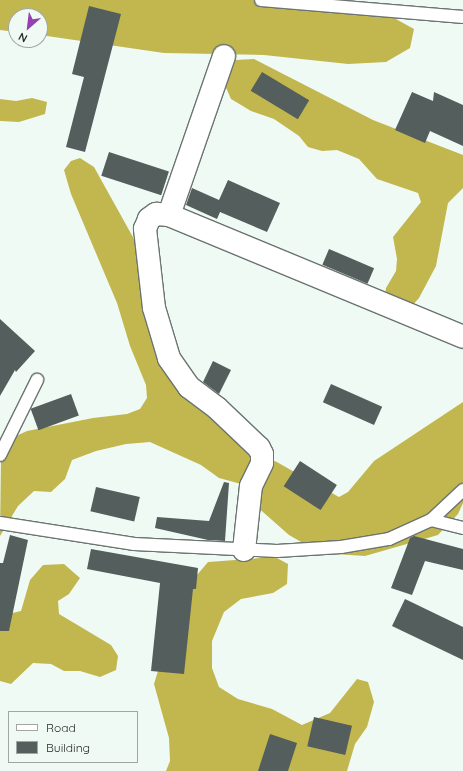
<!DOCTYPE html>
<html>
<head>
<meta charset="utf-8">
<style>
  body { margin:0 }
  #map { position:relative; width:463px; height:771px; overflow:hidden; background:#f0faf5; font-family:Quicksand,sans-serif }
  div>[style] { position:absolute }
  [style*='--x'] { left:calc(var(--x)*1px); top:calc(var(--y)*1px); width:calc(var(--w)*1px); rotate:calc(var(--a)*1deg) }
  .forest>* { inset:0; background:#c1b74e }
  .building>* { inset:0; background:#535e5d; transform-origin:0 0 }
  .roads { filter:drop-shadow(1px 0 #6b7470) drop-shadow(-1px 0 #6b7470) drop-shadow(0 1px #6b7470) drop-shadow(0 -1px #6b7470) }
  .service>* { height:12px; margin:-6px; padding:0 6px; transform-origin:6px; border-radius:6px; background:#fff }
  .minor>* { height:22px; margin:-11px; padding:0 11px; transform-origin:11px; border-radius:11px; background:#fff }
  span { translate:-50% -50%; white-space:nowrap; text-align:center; line-height:1.15; -webkit-text-stroke:4px #f0faf5; paint-order:stroke }
  .legend { position:absolute; left:8px; top:711px; width:130px; height:52px; box-sizing:border-box; background:#f0faf5; border:1px solid #a0a7a3; margin:0; padding:5px 7px; list-style:none; font-size:12px; color:#272b29 }
  .legend li { display:flex; align-items:center; gap:8px; height:20px }
  .legend b { width:20px; border:1px solid #a0a7a3 }
  .north { position:absolute; left:8px; top:8px; width:40px; height:40px; box-sizing:border-box; background:#f0faf5; border:1px solid #a0a7a3; border-radius:50%; rotate:208deg; font-size:11px; font-weight:700; line-height:16px; text-align:center; color:#272b29 }
  .north::after { content:''; display:block; margin:auto; width:14px; height:18px; background:#9442b1; clip-path:polygon(50% 0,100% 100%,50% 72%,0 100%) }
</style>
</head>
<body>
<div id="map">
  <div class="forest">
    <div style="clip-path:polygon(0 0,307px 0,394px 18px,414px 29px,410px 48px,386px 62px,348px 64px,264px 55px,164px 53px,40px 35px,40px 16px,16px 16px,16px 32px,0 30px)"></div>
    <div style="clip-path:polygon(254px 59px,373px 120px,463px 155px,463px 188px,448px 203px,436px 266px,419px 298px,402px 317px,384px 302px,386px 288px,396px 271px,397px 259px,393px 237px,421px 202px,418px 193px,377px 179px,359px 159px,337px 150px,322px 151px,308px 147px,299px 136px,274px 119px,251px 111px,231px 99px,223px 81px,226px 69px,235px 60px)"></div>
    <div style="clip-path:polygon(32px 98px,47px 102px,45px 114px,19px 122px,0 121px,0 99px,16px 101px)"></div>
    <div style="clip-path:polygon(80px 158px,94px 167px,134px 239px,186px 379px,256px 450px,241px 484px,219px 478px,201px 465px,150px 442px,126px 444px,96px 451px,72px 460px,65px 479px,51px 492px,34px 491px,18px 506px,0 536px,1px 458px,14px 437px,27px 431px,93px 418px,127px 414px,140px 409px,147px 398px,146px 385px,130px 346px,117px 303px,71px 194px,64px 170px,71px 161px)"></div>
    <div style="clip-path:polygon(463px 402px,463px 503px,458px 514px,438px 535px,365px 556px,335px 554px,310px 547px,289px 535px,255px 505px,266px 466px,275px 461px,339px 497px,348px 492px,374px 461px)"></div>
    <div style="clip-path:polygon(275px 557px,288px 564px,287px 584px,273px 593px,241px 599px,224px 612px,212px 641px,212px 668px,219px 687px,238px 699px,272px 709px,302px 725px,330px 713px,357px 679px,368px 682px,374px 702px,367px 727px,355px 744px,347px 771px,166px 771px,170px 761px,169px 738px,154px 684px,181px 594px,208px 562px)"></div>
    <div style="clip-path:polygon(64px 564px,80px 578px,69px 594px,58px 601px,59px 614px,111px 645px,118px 656px,116px 670px,100px 677px,80px 671px,64px 671px,51px 664px,33px 663px,11px 684px,0 681px,0 608px,8px 614px,21px 611px,30px 580px,43px 565px)"></div>
  </div>
  <div class="building">
    <div style="clip-path:polygon(89px 6px,121px 14px,85px 152px,66px 147px,84px 77px,72px 74px)"></div>
    <div style="left:262px;top:72px;width:55px;height:22px;rotate:31deg"></div>
    <div style="clip-path:polygon(412px 92px,433px 101px,434px 92px,463px 105px,463px 146px,430px 131px,425px 143px,395px 130px)"></div>
    <div style="left:109px;top:152px;width:63px;height:25px;rotate:18deg"></div>
    <div style="clip-path:polygon(228px 180px,280px 203px,267px 232px,220px 212px,217px 219px,186px 205px,192px 188px,219px 200px)"></div>
    <div style="left:329px;top:249px;width:49px;height:17px;rotate:23deg"></div>
    <div style="clip-path:polygon(0 319px,35px 351px,16px 372px,15px 370px,0 396px)"></div>
    <div style="clip-path:polygon(213px 361px,231px 370px,219px 394px,203px 382px)"></div>
    <div style="left:331px;top:384px;width:56px;height:20px;rotate:24deg"></div>
    <div style="left:71px;top:394px;width:23px;height:43px;rotate:70deg"></div>
    <div style="left:300px;top:461px;width:44px;height:30px;rotate:33deg"></div>
    <div style="clip-path:polygon(224px 482px,229px 483px,225px 541px,208px 540px,155px 528px,157px 517px,209px 521px)"></div>
    <div style="left:96px;top:487px;width:45px;height:25px;rotate:13deg"></div>
    <div style="clip-path:polygon(10px 535px,28px 540px,9px 631px,0 631px,0 563px,3px 563px)"></div>
    <div style="clip-path:polygon(414px 536px,463px 549px,463px 570px,425px 561px,412px 595px,391px 588px,410px 538px)"></div>
    <div style="clip-path:polygon(91px 549px,198px 568px,196px 589px,193px 589px,184px 674px,151px 671px,160px 583px,87px 569px)"></div>
    <div style="clip-path:polygon(405px 599px,463px 627px,463px 660px,392px 626px)"></div>
    <div style="left:314px;top:717px;width:39px;height:30px;rotate:13deg"></div>
    <div style="clip-path:polygon(270px 734px,297px 743px,288px 771px,258px 771px)"></div>
  </div>
  <div class="roads">
    <div class="service">
      <div style="--x:261;--y:0;--w:203;--a:4.8"></div>
      <div style="--x:0;--y:455;--w:84;--a:-63.7"></div>
      <div style="--x:431;--y:520;--w:44;--a:-43.2"></div>
      <div style="--x:0;--y:523;--w:136;--a:8.9"></div>
      <div style="--x:134;--y:544;--w:143;--a:2.8"></div>
      <div style="--x:277;--y:551;--w:64;--a:-3.6"></div>
      <div style="--x:341;--y:547;--w:49;--a:-9.5"></div>
      <div style="--x:389;--y:539;--w:46;--a:-24.3"></div>
      <div style="--x:431;--y:520;--w:33;--a:14"></div>
    </div>
    <div class="minor">
      <div style="--x:169;--y:215;--w:168;--a:-70.9"></div>
      <div style="--x:244;--y:550;--w:64;--a:-83.8"></div>
      <div style="--x:251;--y:486;--w:25;--a:-64"></div>
      <div style="--x:262;--y:463;--w:9;--a:-90"></div>
      <div style="--x:262;--y:454;--w:7;--a:-117"></div>
      <div style="--x:259;--y:448;--w:58;--a:-136.4"></div>
      <div style="--x:217;--y:408;--w:35;--a:-143"></div>
      <div style="--x:189;--y:387;--w:35;--a:-125"></div>
      <div style="--x:169;--y:358;--w:52;--a:-106.7"></div>
      <div style="--x:154;--y:308;--w:80;--a:-96.5"></div>
      <div style="--x:145;--y:229;--w:11;--a:-68"></div>
      <div style="--x:149;--y:219;--w:9;--a:-36"></div>
      <div style="--x:156;--y:214;--w:13;--a:4"></div>
      <div style="--x:169;--y:215;--w:318;--a:22.5"></div>
    </div>
  </div>
  <ul class="legend">
  <li><b style="height:5px;background:#fff"></b>Road</li>
  <li><b style="height:11px;background:#535e5d"></b>Building</li>
  </ul>
  <div class="north">N</div>
</div>
</body>
</html>
